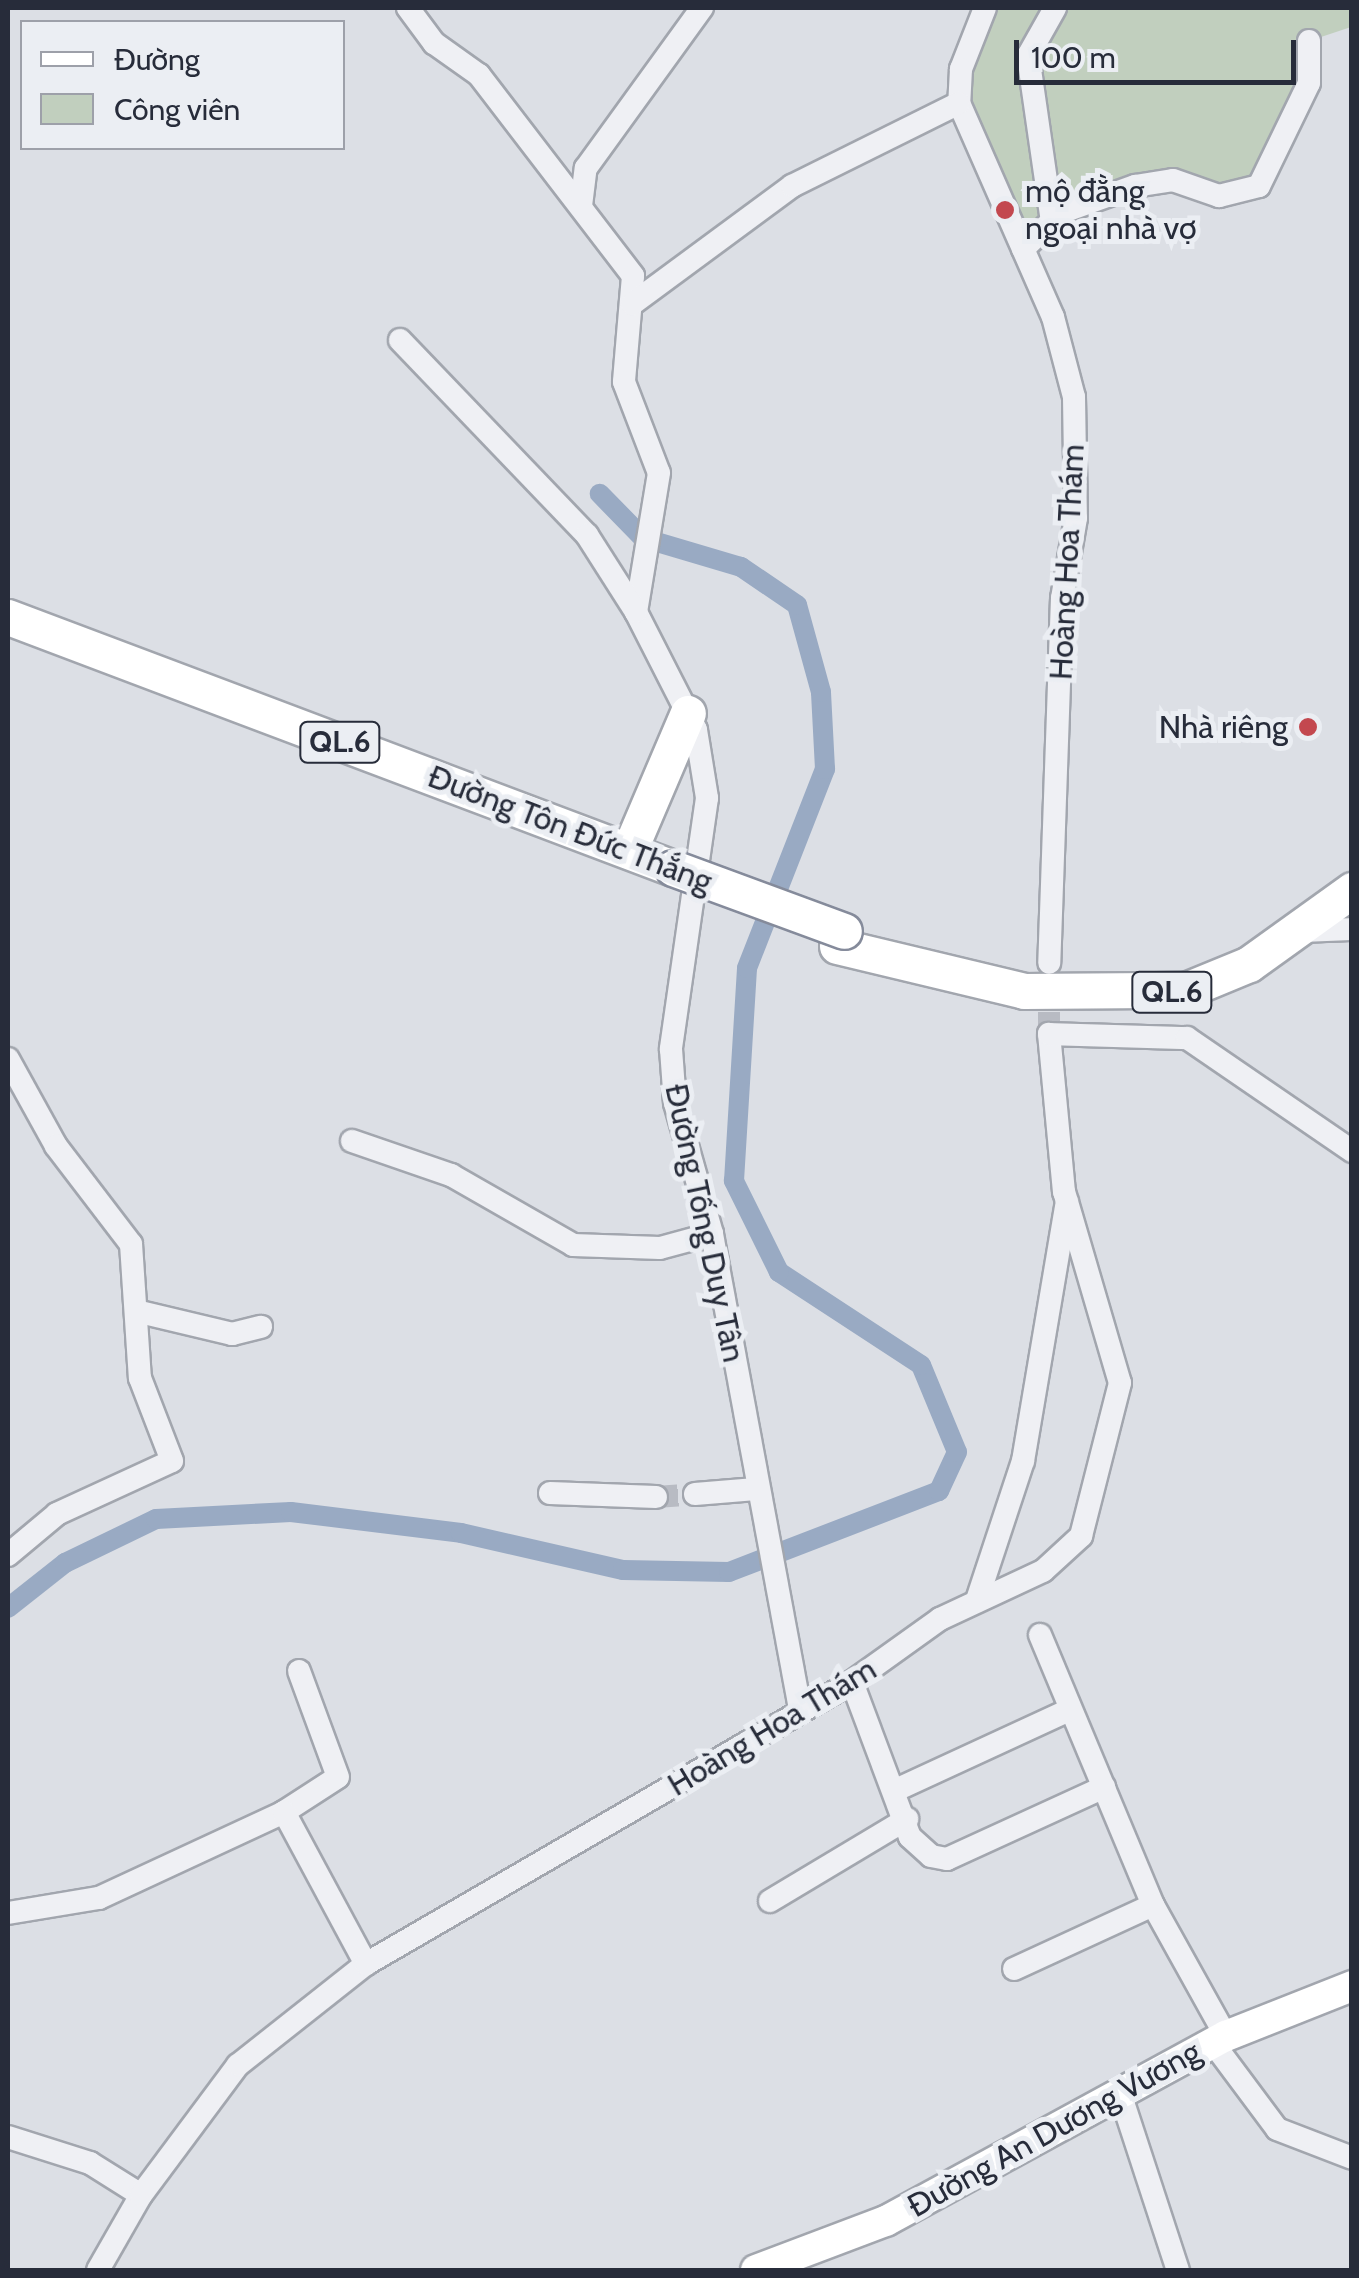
<!DOCTYPE html>
<html>
<head>
<meta charset="utf-8">
<style>
  body { margin:0 }
  #map { position:relative; width:1359px; height:2278px; overflow:hidden; background:#dcdfe5; font-family:Cabin,sans-serif }
  div>[style] { position:absolute }
  [style*='--x'] { left:calc(var(--x)*1px); top:calc(var(--y)*1px); width:calc(var(--w)*1px); rotate:calc(var(--a)*1deg) }
  .green>* { inset:0; background:#c1cfbe }
  .canal>* { height:20px; margin:-10px; padding:0 10px; transform-origin:10px; border-radius:10px; background:#99aac3 }
  .minor-tunnel>* { height:22px; margin-top:-11px; transform-origin:0; background:repeating-linear-gradient(90deg,#b8bbc3 0 22px,transparent 0 33px) }
  .roads { filter:drop-shadow(2px 0 #a2a6ae) drop-shadow(-2px 0 #a2a6ae) drop-shadow(0 2px #a2a6ae) drop-shadow(0 -2px #a2a6ae) }
  .minor>* { height:22px; margin:-11px; padding:0 11px; transform-origin:11px; border-radius:11px; background:#eff0f4 }
  .major>* { height:30px; margin:-15px; padding:0 15px; transform-origin:15px; border-radius:15px; background:#fff }
  .highway>* { height:35px; margin:-17.5px; padding:0 17.5px; transform-origin:17.5px; border-radius:17.5px; background:#fff }
  .bridges { filter:drop-shadow(2px 0 #858b9b) drop-shadow(-2px 0 #858b9b) drop-shadow(0 2px #858b9b) drop-shadow(0 -2px #858b9b) }
  .highway-bridge>* { height:35px; margin:-17.5px; padding:0 17.5px; transform-origin:17.5px; border-radius:17.5px; background:#fff }
  .dots>* { width:28px; height:28px; translate:-50% -50%; box-sizing:border-box; border:5px solid #ebeef3; border-radius:50% }
  span { translate:-50% -50%; white-space:nowrap; text-align:center; line-height:1.15; -webkit-text-stroke:10px #ebeef3; paint-order:stroke }
  .shield-label span { padding:2px 8px; background:#ebeef3; border:2px solid; border-radius:8px; -webkit-text-stroke-width:0 }
  .shield-label { font-size:30px; color:#272c3a; font-weight:700 }
  .poi-label { font-size:32px; color:#272c3a }
  .left { translate:0 -50%; text-align:left }
  .right { translate:-100% -50%; text-align:right }
  .street-label { font-size:32px; color:#272c3a }
  .frame { position:absolute; inset:0; border:10px solid #272c3a; pointer-events:none }
  .legend { position:absolute; left:20px; top:20px; width:325px; height:130px; box-sizing:border-box; background:#ebeef3; border:2px solid #9da0a9; margin:0; padding:12px 18px; list-style:none; font-size:30px; color:#272c3a }
  .legend li { display:flex; align-items:center; gap:20px; height:50px }
  .legend b { width:50px; border:2px solid #9da0a9 }
  .scale { position:absolute; left:1014px; top:40px; width:282px; height:45px; box-sizing:border-box; border:5px solid #272c3a; border-top:0; padding-left:12px; font-size:30px; line-height:35px; white-space:nowrap; color:#272c3a; -webkit-text-stroke:8px #ebeef3; paint-order:stroke }
</style>
</head>
<body>
<div id="map">
  <div class="green">
    <div style="clip-path:polygon(987px 8px,1351px 8px,1351px 27px,1309px 41px,1291px 134px,1259px 186px,1135px 186px,1020px 242px,959px 103px)"></div>
  </div>
  <div class="canal">
    <div style="--x:8;--y:1608;--w:73;--a:-38.3"></div>
    <div style="--x:65;--y:1563;--w:101;--a:-25.8"></div>
    <div style="--x:156;--y:1519;--w:135;--a:-3"></div>
    <div style="--x:291;--y:1512;--w:171;--a:7"></div>
    <div style="--x:461;--y:1533;--w:166;--a:12.9"></div>
    <div style="--x:623;--y:1570;--w:106;--a:1.1"></div>
    <div style="--x:729;--y:1572;--w:225;--a:-21.1"></div>
    <div style="--x:939;--y:1491;--w:43;--a:-65.2"></div>
    <div style="--x:957;--y:1452;--w:94;--a:-112.5"></div>
    <div style="--x:921;--y:1365;--w:170;--a:-146.8"></div>
    <div style="--x:779;--y:1272;--w:102;--a:-116.3"></div>
    <div style="--x:734;--y:1181;--w:213;--a:-86.5"></div>
    <div style="--x:747;--y:968;--w:214;--a:-68.6"></div>
    <div style="--x:825;--y:769;--w:77;--a:-93"></div>
    <div style="--x:821;--y:692;--w:90;--a:-105.4"></div>
    <div style="--x:797;--y:605;--w:68;--a:-145.8"></div>
    <div style="--x:741;--y:567;--w:102;--a:-163.5"></div>
    <div style="--x:643;--y:538;--w:62;--a:-134.3"></div>
  </div>
  <div class="minor-tunnel">
    <div style="--x:1049;--y:1034;--w:57;--a:-90"></div>
    <div style="--x:656;--y:1497;--w:39;--a:-4"></div>
  </div>
  <div class="roads">
    <div class="minor">
      <div style="--x:408;--y:8;--w:44;--a:53.4"></div>
      <div style="--x:434;--y:43;--w:55;--a:35.4"></div>
      <div style="--x:479;--y:75;--w:253;--a:52.5"></div>
      <div style="--x:633;--y:276;--w:106;--a:94.9"></div>
      <div style="--x:624;--y:382;--w:97;--a:69"></div>
      <div style="--x:659;--y:473;--w:141;--a:99.4"></div>
      <div style="--x:636;--y:612;--w:132;--a:63"></div>
      <div style="--x:696;--y:730;--w:69;--a:80.8"></div>
      <div style="--x:707;--y:798;--w:254;--a:98.2"></div>
      <div style="--x:671;--y:1049;--w:54;--a:85.8"></div>
      <div style="--x:675;--y:1103;--w:136;--a:74.2"></div>
      <div style="--x:712;--y:1234;--w:484;--a:79.5"></div>
      <div style="--x:985;--y:8;--w:66;--a:111.5"></div>
      <div style="--x:961;--y:69;--w:34;--a:93"></div>
      <div style="--x:959;--y:103;--w:234;--a:66.3"></div>
      <div style="--x:1053;--y:317;--w:83;--a:75.3"></div>
      <div style="--x:1074;--y:397;--w:121;--a:89.1"></div>
      <div style="--x:1076;--y:518;--w:81;--a:99.9"></div>
      <div style="--x:1062;--y:598;--w:365;--a:92"></div>
      <div style="--x:581;--y:206;--w:38;--a:-83"></div>
      <div style="--x:586;--y:168;--w:198;--a:-54.1"></div>
      <div style="--x:1052;--y:222;--w:168;--a:-98.2"></div>
      <div style="--x:1028;--y:56;--w:55;--a:-60.6"></div>
      <div style="--x:1023;--y:249;--w:52;--a:-44.2"></div>
      <div style="--x:1060;--y:213;--w:80;--a:-19.8"></div>
      <div style="--x:1135;--y:186;--w:38;--a:-9"></div>
      <div style="--x:1173;--y:180;--w:49;--a:19.2"></div>
      <div style="--x:1219;--y:196;--w:41;--a:-14"></div>
      <div style="--x:1259;--y:186;--w:114;--a:-64.1"></div>
      <div style="--x:1309;--y:83;--w:42;--a:-90"></div>
      <div style="--x:632;--y:304;--w:199;--a:-36.4"></div>
      <div style="--x:792;--y:186;--w:186;--a:-26.4"></div>
      <div style="--x:400;--y:340;--w:270;--a:46.2"></div>
      <div style="--x:587;--y:535;--w:91;--a:57.5"></div>
      <div style="--x:1301;--y:931;--w:51;--a:-2.2"></div>
      <div style="--x:8;--y:1059;--w:99;--a:61.1"></div>
      <div style="--x:56;--y:1146;--w:123;--a:52.6"></div>
      <div style="--x:131;--y:1244;--w:134;--a:86.2"></div>
      <div style="--x:140;--y:1378;--w:89;--a:68.9"></div>
      <div style="--x:172;--y:1461;--w:127;--a:155.3"></div>
      <div style="--x:57;--y:1514;--w:64;--a:140.1"></div>
      <div style="--x:352;--y:1141;--w:105;--a:19"></div>
      <div style="--x:451;--y:1175;--w:141;--a:29.8"></div>
      <div style="--x:573;--y:1245;--w:87;--a:2"></div>
      <div style="--x:660;--y:1248;--w:54;--a:-15.1"></div>
      <div style="--x:140;--y:1312;--w:95;--a:13.4"></div>
      <div style="--x:232;--y:1334;--w:30;--a:-14"></div>
      <div style="--x:550;--y:1493;--w:106;--a:2.2"></div>
      <div style="--x:695;--y:1494;--w:61;--a:-4.7"></div>
      <div style="--x:978;--y:1597;--w:143;--a:-71.7"></div>
      <div style="--x:1023;--y:1461;--w:263;--a:-80.4"></div>
      <div style="--x:1040;--y:1635;--w:293;--a:67.3"></div>
      <div style="--x:1153;--y:1905;--w:150;--a:60.9"></div>
      <div style="--x:852;--y:1682;--w:165;--a:69.5"></div>
      <div style="--x:910;--y:1837;--w:28;--a:42"></div>
      <div style="--x:931;--y:1856;--w:16;--a:11"></div>
      <div style="--x:947;--y:1859;--w:173;--a:-24.6"></div>
      <div style="--x:898;--y:1789;--w:188;--a:-24.8"></div>
      <div style="--x:284;--y:1812;--w:64;--a:-32.9"></div>
      <div style="--x:338;--y:1777;--w:113;--a:-110.2"></div>
      <div style="--x:770;--y:1901;--w:160;--a:-30.9"></div>
      <div style="--x:8;--y:1913;--w:92;--a:-9.4"></div>
      <div style="--x:99;--y:1898;--w:204;--a:-24.9"></div>
      <div style="--x:284;--y:1812;--w:173;--a:61.7"></div>
      <div style="--x:1014;--y:1969;--w:153;--a:-24.7"></div>
      <div style="--x:1213;--y:2043;--w:107;--a:53.3"></div>
      <div style="--x:1277;--y:2129;--w:80;--a:21.1"></div>
      <div style="--x:1120;--y:2093;--w:186;--a:71.9"></div>
      <div style="--x:8;--y:2137;--w:86;--a:17.6"></div>
      <div style="--x:90;--y:2163;--w:60;--a:32.1"></div>
      <div style="--x:98;--y:2270;--w:86;--a:-60.2"></div>
      <div style="--x:141;--y:2195;--w:162;--a:-53.3"></div>
      <div style="--x:238;--y:2065;--w:163;--a:-38.3"></div>
      <div style="--x:366;--y:1964;--w:562;--a:-30.12"></div>
      <div style="--x:852;--y:1682;--w:108;--a:-35.6"></div>
      <div style="--x:940;--y:1619;--w:114;--a:-25"></div>
      <div style="--x:1043;--y:1571;--w:52;--a:-42.6"></div>
      <div style="--x:1081;--y:1536;--w:158;--a:-75.7"></div>
      <div style="--x:1120;--y:1383;--w:199;--a:-106.3"></div>
      <div style="--x:1064;--y:1192;--w:159;--a:-95.4"></div>
      <div style="--x:1049;--y:1034;--w:138;--a:1.7"></div>
      <div style="--x:1187;--y:1038;--w:200;--a:34.4"></div>
    </div>
    <div class="major">
      <div style="--x:756;--y:2270;--w:139;--a:-20.7"></div>
      <div style="--x:886;--y:2221;--w:387;--a:-28.6"></div>
      <div style="--x:1226;--y:2036;--w:136;--a:-21.6"></div>
    </div>
    <div class="highway">
      <div style="--x:8;--y:617;--w:711;--a:20.68"></div>
      <div style="--x:629;--y:851;--w:150;--a:-66.9"></div>
      <div style="--x:837;--y:946;--w:192;--a:13.5"></div>
      <div style="--x:1024;--y:991;--w:162;--a:-0.4"></div>
      <div style="--x:1186;--y:990;--w:68;--a:-22.4"></div>
      <div style="--x:1249;--y:964;--w:127;--a:-35.7"></div>
    </div>
  </div>
  <div class="bridges">
    <div class="highway-bridge">
      <div style="--x:673;--y:868;--w:182;--a:20.2"></div>
    </div>
  </div>
  <div class="dots">
    <div style="left:1005px;top:210px;background:#c3484f"></div>
    <div style="left:1308px;top:727px;background:#c3484f"></div>
  </div>
  <div class="shield-label">
    <span style="left:340px;top:742px">QL.6</span>
    <span style="left:1172px;top:992px">QL.6</span>
  </div>
  <div class="poi-label">
    <span class="left" style="left:1025px;top:210px">mộ đằng<br>ngoại nhà vợ</span>
    <span class="right" style="left:1288px;top:727px">Nhà riêng</span>
  </div>
  <div class="street-label">
    <span style="left:1067px;top:562px;rotate:-87deg">Hoàng Hoa Thám</span>
    <span style="left:570px;top:829px;rotate:21deg">Đường Tôn Đức Thắng</span>
    <span style="left:705px;top:1223px;rotate:78deg">Đường Tống Duy Tân</span>
    <span style="left:772px;top:1727px;rotate:-31deg">Hoàng Hoa Thám</span>
    <span style="left:1054px;top:2129px;rotate:-29deg">Đường An Dương Vương</span>
  </div>
  <div class="frame"></div>
  <ul class="legend">
  <li><b style="height:12px;background:#fff"></b>Đường</li>
  <li><b style="height:28px;background:#c1cfbe"></b>Công viên</li>
  </ul>
  <div class="scale">100 m</div>
</div>
</body>
</html>
